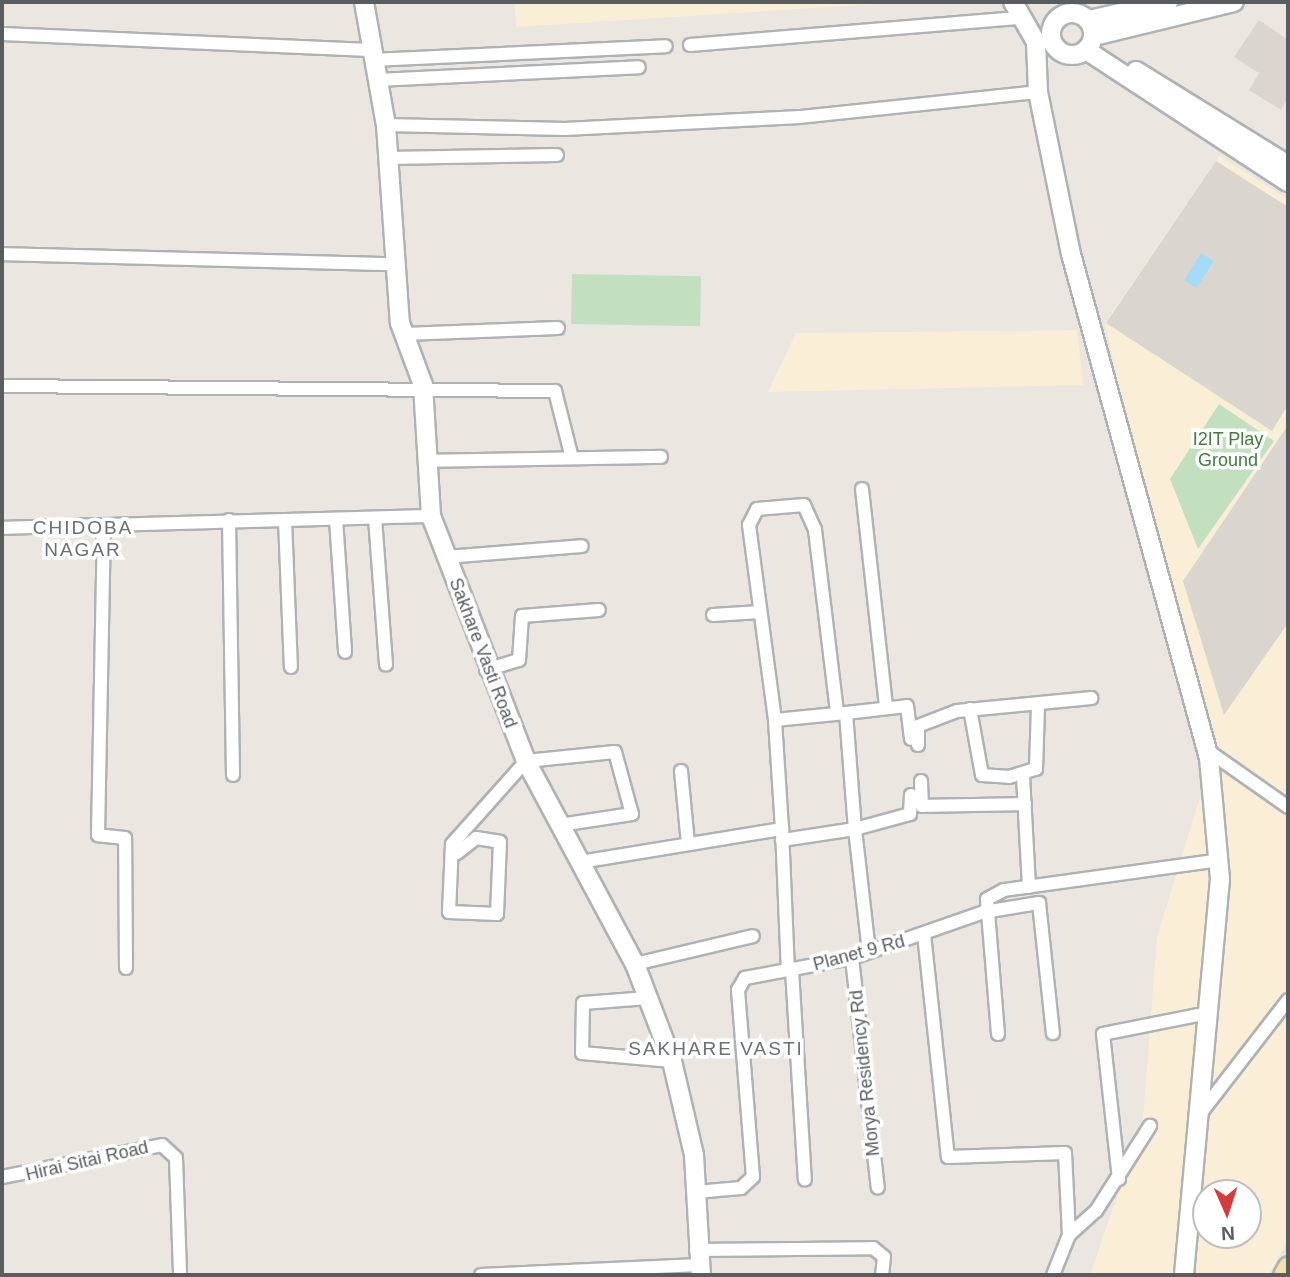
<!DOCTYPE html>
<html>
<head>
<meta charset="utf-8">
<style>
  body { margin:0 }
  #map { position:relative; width:1290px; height:1277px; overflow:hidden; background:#ebe7e0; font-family:Arial,sans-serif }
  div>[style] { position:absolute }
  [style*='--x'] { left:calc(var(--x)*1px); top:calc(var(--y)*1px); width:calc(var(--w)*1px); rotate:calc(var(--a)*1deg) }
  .commercial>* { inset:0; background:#faeed6 }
  .education>* { inset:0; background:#dad6cf }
  .green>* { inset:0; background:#c2e0bf; transform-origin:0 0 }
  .water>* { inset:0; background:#a5dbf6; transform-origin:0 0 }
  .roads { filter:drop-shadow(2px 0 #aeb2b5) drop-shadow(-2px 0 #aeb2b5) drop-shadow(0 2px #aeb2b5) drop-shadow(0 -2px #aeb2b5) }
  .street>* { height:12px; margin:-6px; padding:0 6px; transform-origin:6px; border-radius:6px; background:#fff }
  .secondary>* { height:18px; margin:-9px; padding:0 9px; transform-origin:9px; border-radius:9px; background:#fff }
  .secondary>.ring { margin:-9px; padding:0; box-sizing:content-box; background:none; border:18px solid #fff; border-radius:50% }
  .primary>* { height:19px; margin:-9.5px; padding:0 9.5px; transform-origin:9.5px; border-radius:9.5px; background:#f6e2a9 }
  span { translate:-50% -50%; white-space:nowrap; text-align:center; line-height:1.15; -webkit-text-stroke:7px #fff; paint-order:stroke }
  .park-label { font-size:18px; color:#3f7d3b }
  .street-label { font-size:18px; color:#595d60 }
  .neighbourhood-label { font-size:19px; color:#6a6f72; letter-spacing:2px }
  .frame { position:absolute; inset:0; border:4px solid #595d60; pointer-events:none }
  .north { position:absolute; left:1192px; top:1179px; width:70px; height:70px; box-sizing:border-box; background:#fff; border:2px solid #bdbebf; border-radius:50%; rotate:177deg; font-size:19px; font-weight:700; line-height:28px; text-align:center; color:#595d60 }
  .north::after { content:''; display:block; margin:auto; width:24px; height:32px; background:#d73a3d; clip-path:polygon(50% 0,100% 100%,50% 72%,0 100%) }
</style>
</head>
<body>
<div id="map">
  <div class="commercial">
    <div style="clip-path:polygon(515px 2px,909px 2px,516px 27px)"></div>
    <div style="clip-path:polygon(evenodd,1219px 156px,1288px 199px,1288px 1240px,1269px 1275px,1090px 1275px,1143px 1120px,1157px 937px,1205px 781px,1105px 323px,1219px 156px,1206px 1193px,1248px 1193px,1248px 1235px,1206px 1235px,1206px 1193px)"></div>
    <div style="clip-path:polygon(1077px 330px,1083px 385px,768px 392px,796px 333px)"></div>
  </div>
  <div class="education">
    <div style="clip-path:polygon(1259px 20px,1288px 40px,1288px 98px,1281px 110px,1249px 90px,1259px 73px,1234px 57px)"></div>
    <div style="clip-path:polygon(1216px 161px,1288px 207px,1288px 405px,1272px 431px,1106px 323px)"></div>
    <div style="clip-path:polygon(1288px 425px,1288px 623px,1224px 715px,1183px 581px)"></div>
  </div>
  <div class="green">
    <div style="left:572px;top:274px;width:129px;height:50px;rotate:1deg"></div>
    <div style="clip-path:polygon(1219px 404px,1274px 441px,1198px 549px,1170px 479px)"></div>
  </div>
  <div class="water">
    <div style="left:1201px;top:253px;width:15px;height:32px;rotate:32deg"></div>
  </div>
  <div class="roads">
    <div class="street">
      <div style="--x:2;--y:34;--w:368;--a:2.5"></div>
      <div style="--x:690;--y:45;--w:329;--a:-4.7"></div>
      <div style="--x:372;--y:60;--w:294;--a:-2.7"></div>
      <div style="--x:377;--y:80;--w:262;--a:-2.8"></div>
      <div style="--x:386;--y:125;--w:179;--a:1.3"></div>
      <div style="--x:565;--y:129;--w:235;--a:-2.9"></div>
      <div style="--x:800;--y:117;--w:239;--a:-6"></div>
      <div style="--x:388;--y:158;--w:169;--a:-1"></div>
      <div style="--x:2;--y:254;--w:394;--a:1.5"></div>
      <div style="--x:404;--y:334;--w:154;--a:-2.2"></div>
      <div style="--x:2;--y:386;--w:553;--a:0.52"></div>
      <div style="--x:555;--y:391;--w:69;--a:75.8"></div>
      <div style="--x:425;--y:461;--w:236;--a:-1"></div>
      <div style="--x:862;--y:489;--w:219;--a:83.7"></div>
      <div style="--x:375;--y:518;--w:147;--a:85.7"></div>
      <div style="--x:336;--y:519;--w:133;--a:86.1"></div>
      <div style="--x:229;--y:520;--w:255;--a:89.1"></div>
      <div style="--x:285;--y:520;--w:147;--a:87.7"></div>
      <div style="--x:2;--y:528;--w:102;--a:-1.7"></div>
      <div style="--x:446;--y:557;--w:136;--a:-4.6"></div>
      <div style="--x:713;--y:615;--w:47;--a:-3.7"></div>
      <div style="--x:486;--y:670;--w:34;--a:-17"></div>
      <div style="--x:519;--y:660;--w:44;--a:-86.1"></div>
      <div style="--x:522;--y:616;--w:77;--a:-4.5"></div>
      <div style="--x:970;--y:709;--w:67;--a:79.7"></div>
      <div style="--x:982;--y:775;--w:27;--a:4"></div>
      <div style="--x:1009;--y:777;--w:28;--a:-17"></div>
      <div style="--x:1036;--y:769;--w:65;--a:-88.2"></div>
      <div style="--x:846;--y:713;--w:61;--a:-6.5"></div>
      <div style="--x:907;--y:706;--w:33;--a:83"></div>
      <div style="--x:775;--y:720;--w:197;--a:-97.6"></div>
      <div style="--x:749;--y:525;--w:18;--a:-63"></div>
      <div style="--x:757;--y:509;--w:47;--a:-4.9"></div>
      <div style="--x:804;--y:505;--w:27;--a:66"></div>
      <div style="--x:815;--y:530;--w:184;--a:83.1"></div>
      <div style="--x:918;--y:745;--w:19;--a:-90"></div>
      <div style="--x:918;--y:726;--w:42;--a:-21"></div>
      <div style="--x:957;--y:711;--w:135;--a:-5.5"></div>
      <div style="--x:1207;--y:750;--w:99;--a:35.1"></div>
      <div style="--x:681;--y:771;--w:73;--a:84.5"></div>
      <div style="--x:1023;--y:776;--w:111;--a:86.9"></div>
      <div style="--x:921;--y:781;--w:25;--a:88"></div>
      <div style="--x:922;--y:806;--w:103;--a:-1.1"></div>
      <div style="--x:782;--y:829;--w:109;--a:-93.7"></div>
      <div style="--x:775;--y:720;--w:71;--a:-5.6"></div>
      <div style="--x:846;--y:713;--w:116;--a:85.6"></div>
      <div style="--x:855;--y:829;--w:74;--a:171.4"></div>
      <div style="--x:457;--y:853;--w:24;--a:-38"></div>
      <div style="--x:476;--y:838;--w:24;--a:9"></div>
      <div style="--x:500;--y:842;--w:72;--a:92.4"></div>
      <div style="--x:497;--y:914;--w:48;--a:-177.6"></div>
      <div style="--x:449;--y:912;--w:68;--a:-87.5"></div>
      <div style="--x:452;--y:844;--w:111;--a:-48.3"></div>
      <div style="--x:526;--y:761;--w:89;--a:-5.8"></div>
      <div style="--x:615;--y:752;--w:64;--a:74.7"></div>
      <div style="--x:632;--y:814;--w:73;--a:171.3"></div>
      <div style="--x:580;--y:862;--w:205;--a:-9.3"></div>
      <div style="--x:782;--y:829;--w:141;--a:87.6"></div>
      <div style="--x:924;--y:934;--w:224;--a:83.9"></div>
      <div style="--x:948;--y:1157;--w:117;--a:-2"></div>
      <div style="--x:1065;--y:1153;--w:82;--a:87.2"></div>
      <div style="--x:1069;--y:1235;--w:43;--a:111.8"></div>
      <div style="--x:869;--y:952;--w:124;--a:-96.5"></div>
      <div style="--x:855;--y:829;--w:57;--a:-15.3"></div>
      <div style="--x:910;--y:814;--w:19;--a:-87"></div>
      <div style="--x:852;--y:958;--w:231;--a:83.6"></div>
      <div style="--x:635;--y:964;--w:121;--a:-13.3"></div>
      <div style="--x:126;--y:968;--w:130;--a:-90.4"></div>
      <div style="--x:125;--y:838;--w:27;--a:-174"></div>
      <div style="--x:98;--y:835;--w:310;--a:-88.9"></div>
      <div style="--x:104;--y:525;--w:327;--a:-1.6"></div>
      <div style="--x:792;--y:970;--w:210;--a:86.5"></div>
      <div style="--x:648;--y:998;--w:65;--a:175.6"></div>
      <div style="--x:583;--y:1003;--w:50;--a:91.1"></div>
      <div style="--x:582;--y:1053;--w:90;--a:5.1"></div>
      <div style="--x:998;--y:1034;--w:135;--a:-94.7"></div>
      <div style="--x:987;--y:899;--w:19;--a:-28"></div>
      <div style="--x:1004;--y:890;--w:217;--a:-7.9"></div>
      <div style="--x:1200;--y:1114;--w:144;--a:-52.3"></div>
      <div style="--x:2;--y:1177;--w:163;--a:-11.3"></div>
      <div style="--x:162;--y:1145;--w:19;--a:43"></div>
      <div style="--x:176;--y:1158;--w:117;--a:88"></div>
      <div style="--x:1119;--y:1179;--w:146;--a:-96.3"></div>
      <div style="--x:1103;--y:1034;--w:107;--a:-11.3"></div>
      <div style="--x:696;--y:1192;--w:45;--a:-5.1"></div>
      <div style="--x:741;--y:1188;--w:16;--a:-43"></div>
      <div style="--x:753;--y:1177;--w:188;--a:-94.6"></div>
      <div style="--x:738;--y:990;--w:14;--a:-60"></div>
      <div style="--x:745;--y:978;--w:109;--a:-10.6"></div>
      <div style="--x:852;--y:958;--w:140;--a:-19.2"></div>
      <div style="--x:984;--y:912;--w:56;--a:-9.3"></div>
      <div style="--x:1039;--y:903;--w:131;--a:83.9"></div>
      <div style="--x:1069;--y:1235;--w:36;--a:-42"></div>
      <div style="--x:1096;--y:1211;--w:101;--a:-57.6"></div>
      <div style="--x:696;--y:1250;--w:177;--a:-0.6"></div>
      <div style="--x:873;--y:1248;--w:14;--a:39"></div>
      <div style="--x:884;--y:1257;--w:18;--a:96"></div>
      <div style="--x:481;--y:1275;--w:218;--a:-2.6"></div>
    </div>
    <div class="secondary">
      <div style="--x:364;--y:2;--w:125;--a:79.9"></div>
      <div style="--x:386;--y:125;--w:198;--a:86"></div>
      <div style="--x:400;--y:323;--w:66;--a:69.6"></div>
      <div style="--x:423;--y:385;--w:131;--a:86.5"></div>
      <div style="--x:431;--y:516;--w:263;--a:68.8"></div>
      <div style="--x:526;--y:761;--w:230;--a:61.8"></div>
      <div style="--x:635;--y:964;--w:104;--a:69.1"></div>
      <div style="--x:672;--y:1061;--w:97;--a:76.8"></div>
      <div style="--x:694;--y:1155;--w:120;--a:86.7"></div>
      <div style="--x:1013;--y:2;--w:46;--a:60.1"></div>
      <div style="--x:1036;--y:42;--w:50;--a:87.7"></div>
      <div style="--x:1038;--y:92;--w:165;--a:78.5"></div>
      <div style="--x:1071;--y:254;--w:523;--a:74.69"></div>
      <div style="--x:1209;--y:758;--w:121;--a:84.8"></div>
      <div style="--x:1220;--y:879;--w:398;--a:95.2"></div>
      <div class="ring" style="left:1051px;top:13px;width:24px;height:24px"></div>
      <div style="--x:1089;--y:20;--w:81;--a:-12.8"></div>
      <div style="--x:1094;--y:36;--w:144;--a:-13.7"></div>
      <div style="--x:1086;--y:50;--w:241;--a:33.2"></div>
      <div style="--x:1136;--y:71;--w:179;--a:31.7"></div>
    </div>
    <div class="primary">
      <div style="--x:1283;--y:1275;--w:10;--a:-61"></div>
    </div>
  </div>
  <div class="park-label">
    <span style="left:1228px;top:450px">I2IT Play<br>Ground</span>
  </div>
  <div class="street-label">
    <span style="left:483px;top:653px;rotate:69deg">Sakhare Vasti Road</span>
    <span style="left:859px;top:953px;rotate:-15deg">Planet 9 Rd</span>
    <span style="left:865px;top:1073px;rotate:-96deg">Morya Residency Rd</span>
    <span style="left:87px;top:1161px;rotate:-13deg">Hirai Sitai Road</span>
  </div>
  <div class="neighbourhood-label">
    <span style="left:83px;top:539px">CHIDOBA<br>NAGAR</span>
    <span style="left:716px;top:1049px">SAKHARE VASTI</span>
  </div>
  <div class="frame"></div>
  <div class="north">N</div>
</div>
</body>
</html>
